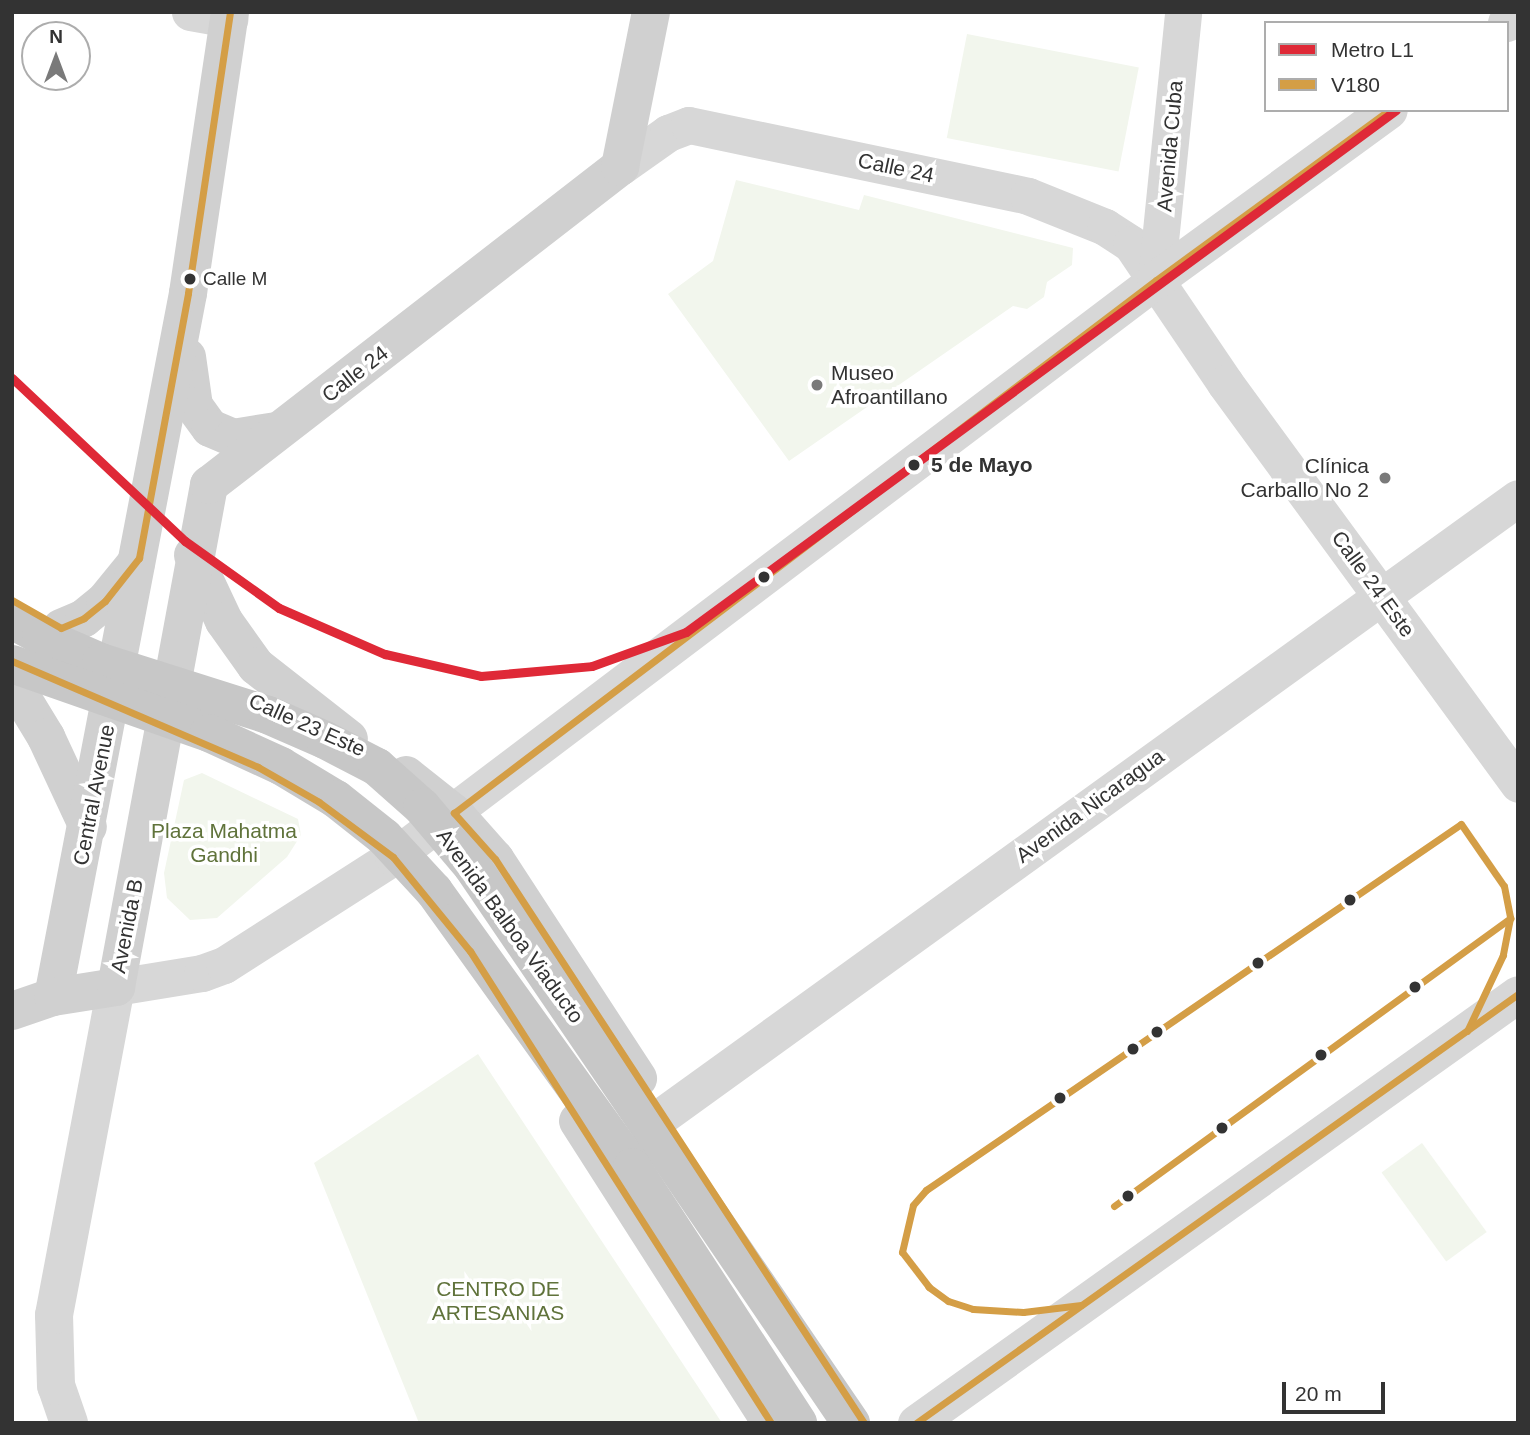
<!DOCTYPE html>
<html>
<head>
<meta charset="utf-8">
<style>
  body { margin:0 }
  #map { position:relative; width:1530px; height:1435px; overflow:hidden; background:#fff; font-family:Arial,sans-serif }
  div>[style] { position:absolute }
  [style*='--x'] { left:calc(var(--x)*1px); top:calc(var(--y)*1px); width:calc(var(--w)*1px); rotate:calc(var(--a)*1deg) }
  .green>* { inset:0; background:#f2f6ed; transform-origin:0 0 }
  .minor>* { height:37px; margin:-18.5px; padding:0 18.5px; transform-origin:18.5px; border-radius:18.5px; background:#d7d7d7 }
  .tertiary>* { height:38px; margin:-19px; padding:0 19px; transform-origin:19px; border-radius:19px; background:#d7d7d7 }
  .secondary>* { height:38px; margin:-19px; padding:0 19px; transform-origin:19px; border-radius:19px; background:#d0d0d0 }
  .trunk>* { height:38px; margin:-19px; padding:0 19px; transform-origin:19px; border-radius:19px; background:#c7c7c7 }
  .trunk-bridge>* { height:38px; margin:-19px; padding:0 19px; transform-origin:19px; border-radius:19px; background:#c7c7c7 }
  .bus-1>* { height:7px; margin:-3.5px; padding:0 3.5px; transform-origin:3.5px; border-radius:3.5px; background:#d49e46 }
  .metro-1>* { height:9px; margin:-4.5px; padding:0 4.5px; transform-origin:4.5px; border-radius:4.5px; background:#df2937 }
  .dots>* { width:19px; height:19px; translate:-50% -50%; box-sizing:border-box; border:4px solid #fff; border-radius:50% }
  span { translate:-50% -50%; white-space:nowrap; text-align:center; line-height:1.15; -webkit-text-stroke:7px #fff; paint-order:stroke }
  .bus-label { font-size:19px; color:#333 }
  .left { translate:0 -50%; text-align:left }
  .street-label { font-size:21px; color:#333 }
  .poi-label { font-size:21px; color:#333 }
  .right { translate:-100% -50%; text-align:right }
  .stop-label { font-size:21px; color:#333; font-weight:700 }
  .park-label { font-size:21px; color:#60733b }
  .frame { position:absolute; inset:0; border:14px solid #333; pointer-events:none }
  .legend { position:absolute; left:1264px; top:21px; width:245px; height:91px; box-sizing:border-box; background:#fff; border:2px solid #adadad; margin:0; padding:9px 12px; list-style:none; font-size:21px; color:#333 }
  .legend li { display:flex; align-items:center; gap:14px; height:35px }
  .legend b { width:35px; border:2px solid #adadad }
  .north { position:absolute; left:21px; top:21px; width:70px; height:70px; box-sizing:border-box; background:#fff; border:2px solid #adadad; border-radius:50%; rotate:0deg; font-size:19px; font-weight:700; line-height:28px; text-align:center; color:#333 }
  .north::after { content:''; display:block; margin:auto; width:24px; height:32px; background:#7a7a7a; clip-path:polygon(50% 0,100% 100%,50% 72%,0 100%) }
  .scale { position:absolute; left:1282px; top:1382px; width:103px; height:32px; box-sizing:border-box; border:4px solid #333; border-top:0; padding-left:9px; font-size:21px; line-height:24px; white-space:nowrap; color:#333; -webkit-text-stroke:5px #fff; paint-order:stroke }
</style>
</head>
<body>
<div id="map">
  <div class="green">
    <div style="left:967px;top:34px;width:175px;height:106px;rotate:11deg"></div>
    <div style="clip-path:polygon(736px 180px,859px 210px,864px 195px,1073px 248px,1072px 265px,1047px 282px,1044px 297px,1027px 309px,1013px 306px,789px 461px,668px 294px,713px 261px)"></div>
    <div style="clip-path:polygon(202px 773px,298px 819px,301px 835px,287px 857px,217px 918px,190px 920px,167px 898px,164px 873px,184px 780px)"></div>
    <div style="clip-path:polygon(478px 1054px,722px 1423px,419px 1423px,314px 1163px)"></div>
    <div style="left:1422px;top:1143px;width:110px;height:50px;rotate:54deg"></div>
  </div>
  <div class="minor">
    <div style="--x:190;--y:12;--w:40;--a:10"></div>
    <div style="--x:620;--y:167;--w:59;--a:-35.3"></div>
    <div style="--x:668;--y:133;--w:22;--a:-21"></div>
    <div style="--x:689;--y:125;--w:346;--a:11.8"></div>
    <div style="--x:1028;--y:196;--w:83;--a:21.9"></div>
    <div style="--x:1105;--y:227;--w:31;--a:33"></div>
    <div style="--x:1131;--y:244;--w:168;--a:55.9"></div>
    <div style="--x:1225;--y:383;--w:497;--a:53.8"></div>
    <div style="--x:1156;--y:280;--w:269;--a:-84.2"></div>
    <div style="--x:116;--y:987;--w:87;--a:-9.2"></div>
    <div style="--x:202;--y:973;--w:23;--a:-20"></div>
    <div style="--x:224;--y:965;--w:201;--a:-32.6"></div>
    <div style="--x:393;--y:857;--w:957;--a:-37.1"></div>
    <div style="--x:663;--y:1115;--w:1054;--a:-35.82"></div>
    <div style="--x:916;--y:1423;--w:739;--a:-35.47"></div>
  </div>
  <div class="tertiary">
    <div style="--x:1507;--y:23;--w:14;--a:-36"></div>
    <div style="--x:1156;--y:280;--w:288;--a:-36.1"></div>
    <div style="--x:69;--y:1423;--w:39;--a:-109"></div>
    <div style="--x:56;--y:1386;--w:71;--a:-91.6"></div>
    <div style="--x:54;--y:1315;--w:334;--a:-79.3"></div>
  </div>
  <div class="secondary">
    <div style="--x:187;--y:357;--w:49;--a:81.9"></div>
    <div style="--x:194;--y:406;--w:27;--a:54"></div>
    <div style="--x:210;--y:428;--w:25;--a:23"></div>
    <div style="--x:233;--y:438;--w:44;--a:-9.2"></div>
    <div style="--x:193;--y:555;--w:73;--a:64.8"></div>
    <div style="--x:224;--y:621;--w:55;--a:54.6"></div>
    <div style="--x:256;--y:666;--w:118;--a:38.1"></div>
    <div style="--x:61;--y:628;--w:25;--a:-23"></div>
    <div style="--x:84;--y:618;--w:27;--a:-39"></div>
    <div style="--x:105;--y:601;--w:49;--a:-50.8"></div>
    <div style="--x:12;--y:681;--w:66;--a:58.7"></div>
    <div style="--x:46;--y:737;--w:99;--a:65"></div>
    <div style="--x:406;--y:775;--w:61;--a:38.4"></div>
    <div style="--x:454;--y:813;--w:62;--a:48.3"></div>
    <div style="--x:495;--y:859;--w:262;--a:56.9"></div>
    <div style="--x:53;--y:997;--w:717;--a:-79.14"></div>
    <div style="--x:188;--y:293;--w:284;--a:-81.5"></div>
    <div style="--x:12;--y:1011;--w:43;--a:-18.9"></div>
    <div style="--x:53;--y:997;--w:64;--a:-9"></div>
    <div style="--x:116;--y:987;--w:511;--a:-79.5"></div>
    <div style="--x:209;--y:485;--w:520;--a:-37.73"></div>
    <div style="--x:620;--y:167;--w:158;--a:-78.7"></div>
    <div style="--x:578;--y:1121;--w:358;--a:57.4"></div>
  </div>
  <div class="trunk">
    <div style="--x:12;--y:620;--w:33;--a:29"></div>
    <div style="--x:472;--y:866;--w:674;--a:55.77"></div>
    <div style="--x:434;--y:891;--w:340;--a:54.3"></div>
    <div style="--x:632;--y:1167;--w:305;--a:57"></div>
  </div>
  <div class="trunk-bridge">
    <div style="--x:41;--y:636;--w:65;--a:23.4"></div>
    <div style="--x:101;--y:662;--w:175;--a:17.6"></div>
    <div style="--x:268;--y:715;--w:62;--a:23.7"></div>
    <div style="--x:325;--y:740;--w:59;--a:27.4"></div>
    <div style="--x:377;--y:767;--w:60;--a:41.6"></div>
    <div style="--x:422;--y:807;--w:77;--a:49.7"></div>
    <div style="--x:12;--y:664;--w:209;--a:19.3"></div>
    <div style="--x:209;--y:733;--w:79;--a:24.6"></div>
    <div style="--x:281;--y:766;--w:64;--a:31"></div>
    <div style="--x:336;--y:799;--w:61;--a:38.4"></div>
    <div style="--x:384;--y:837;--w:74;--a:47.2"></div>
  </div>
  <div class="bus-1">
    <div style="--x:12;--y:600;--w:56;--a:29.7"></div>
    <div style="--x:61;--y:628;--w:25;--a:-23"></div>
    <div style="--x:84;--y:618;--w:27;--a:-39"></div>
    <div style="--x:105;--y:601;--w:55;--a:-51.7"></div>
    <div style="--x:139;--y:558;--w:269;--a:-79.5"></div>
    <div style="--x:188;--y:293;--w:284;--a:-81.5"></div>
    <div style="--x:12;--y:661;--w:268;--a:23.3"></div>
    <div style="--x:258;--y:767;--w:70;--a:29.8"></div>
    <div style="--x:319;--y:802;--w:92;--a:36.6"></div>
    <div style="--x:393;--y:857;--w:122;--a:50.7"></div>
    <div style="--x:470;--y:951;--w:560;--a:57.47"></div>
    <div style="--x:1114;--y:1206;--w:490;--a:-36"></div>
    <div style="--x:1081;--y:1305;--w:58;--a:173.1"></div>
    <div style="--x:1023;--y:1312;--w:50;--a:-176.6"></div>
    <div style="--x:973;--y:1309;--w:26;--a:-162"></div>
    <div style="--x:948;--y:1301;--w:24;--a:-144"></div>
    <div style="--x:929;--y:1287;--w:44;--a:-127.6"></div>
    <div style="--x:902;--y:1252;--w:48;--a:-76.8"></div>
    <div style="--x:913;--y:1205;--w:20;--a:-49"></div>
    <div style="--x:926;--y:1190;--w:648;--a:-34.38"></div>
    <div style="--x:1461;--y:824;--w:75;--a:55.3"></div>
    <div style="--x:1504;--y:886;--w:33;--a:79"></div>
    <div style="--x:1510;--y:918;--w:38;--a:101"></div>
    <div style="--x:1503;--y:955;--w:84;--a:115.3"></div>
    <div style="--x:864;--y:1423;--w:674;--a:-123.19"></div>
    <div style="--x:495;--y:859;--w:62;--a:-131.7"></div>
    <div style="--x:454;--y:813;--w:881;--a:-37.21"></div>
    <div style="--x:1156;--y:280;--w:288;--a:-36.1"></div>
    <div style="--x:916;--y:1423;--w:739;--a:-35.47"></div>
  </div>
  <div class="metro-1">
    <div style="--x:12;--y:378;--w:238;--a:43.3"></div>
    <div style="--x:185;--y:541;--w:115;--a:35.5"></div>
    <div style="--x:279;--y:608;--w:116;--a:23.5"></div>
    <div style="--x:385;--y:654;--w:98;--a:12.9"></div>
    <div style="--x:481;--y:676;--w:111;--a:-5.1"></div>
    <div style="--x:592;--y:666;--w:100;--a:-19.9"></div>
    <div style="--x:686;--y:632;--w:881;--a:-36.32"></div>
  </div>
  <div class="dots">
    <div style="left:190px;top:279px;background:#333"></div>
    <div style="left:817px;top:385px;background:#7a7a7a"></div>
    <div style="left:914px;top:465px;background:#333"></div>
    <div style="left:1385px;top:478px;background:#7a7a7a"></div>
    <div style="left:764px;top:577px;background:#333"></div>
    <div style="left:1350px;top:900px;background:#333"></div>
    <div style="left:1258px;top:963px;background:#333"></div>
    <div style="left:1415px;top:987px;background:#333"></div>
    <div style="left:1157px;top:1032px;background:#333"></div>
    <div style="left:1133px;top:1049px;background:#333"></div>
    <div style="left:1321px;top:1055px;background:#333"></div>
    <div style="left:1060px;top:1098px;background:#333"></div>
    <div style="left:1222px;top:1128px;background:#333"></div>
    <div style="left:1128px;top:1196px;background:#333"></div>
  </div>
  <div class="bus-label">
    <span class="left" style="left:203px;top:279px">Calle M</span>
  </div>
  <div class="street-label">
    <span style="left:1170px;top:146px;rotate:-85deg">Avenida Cuba</span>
    <span style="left:896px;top:168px;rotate:12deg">Calle 24</span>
    <span style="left:355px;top:374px;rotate:-38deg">Calle 24</span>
    <span style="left:1373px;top:584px;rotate:54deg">Calle 24 Este</span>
    <span style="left:307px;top:725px;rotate:24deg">Calle 23 Este</span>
    <span style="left:94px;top:795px;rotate:-79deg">Central Avenue</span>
    <span style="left:1090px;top:806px;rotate:-36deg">Avenida Nicaragua</span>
    <span style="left:127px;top:926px;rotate:-79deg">Avenida B</span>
    <span style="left:510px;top:926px;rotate:54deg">Avenida Balboa Viaducto</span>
  </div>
  <div class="poi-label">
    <span class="left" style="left:831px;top:385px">Museo<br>Afroantillano</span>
    <span class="right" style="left:1369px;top:478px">Clínica<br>Carballo No 2</span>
  </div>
  <div class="stop-label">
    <span class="left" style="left:931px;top:465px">5 de Mayo</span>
  </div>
  <div class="park-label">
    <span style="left:224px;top:843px">Plaza Mahatma<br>Gandhi</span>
    <span style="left:498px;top:1301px">CENTRO DE<br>ARTESANIAS</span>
  </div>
  <div class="frame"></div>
  <ul class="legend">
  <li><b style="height:9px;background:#df2937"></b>Metro L1</li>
  <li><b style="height:9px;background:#d49e46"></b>V180</li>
  </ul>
  <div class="north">N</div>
  <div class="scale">20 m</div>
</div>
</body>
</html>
